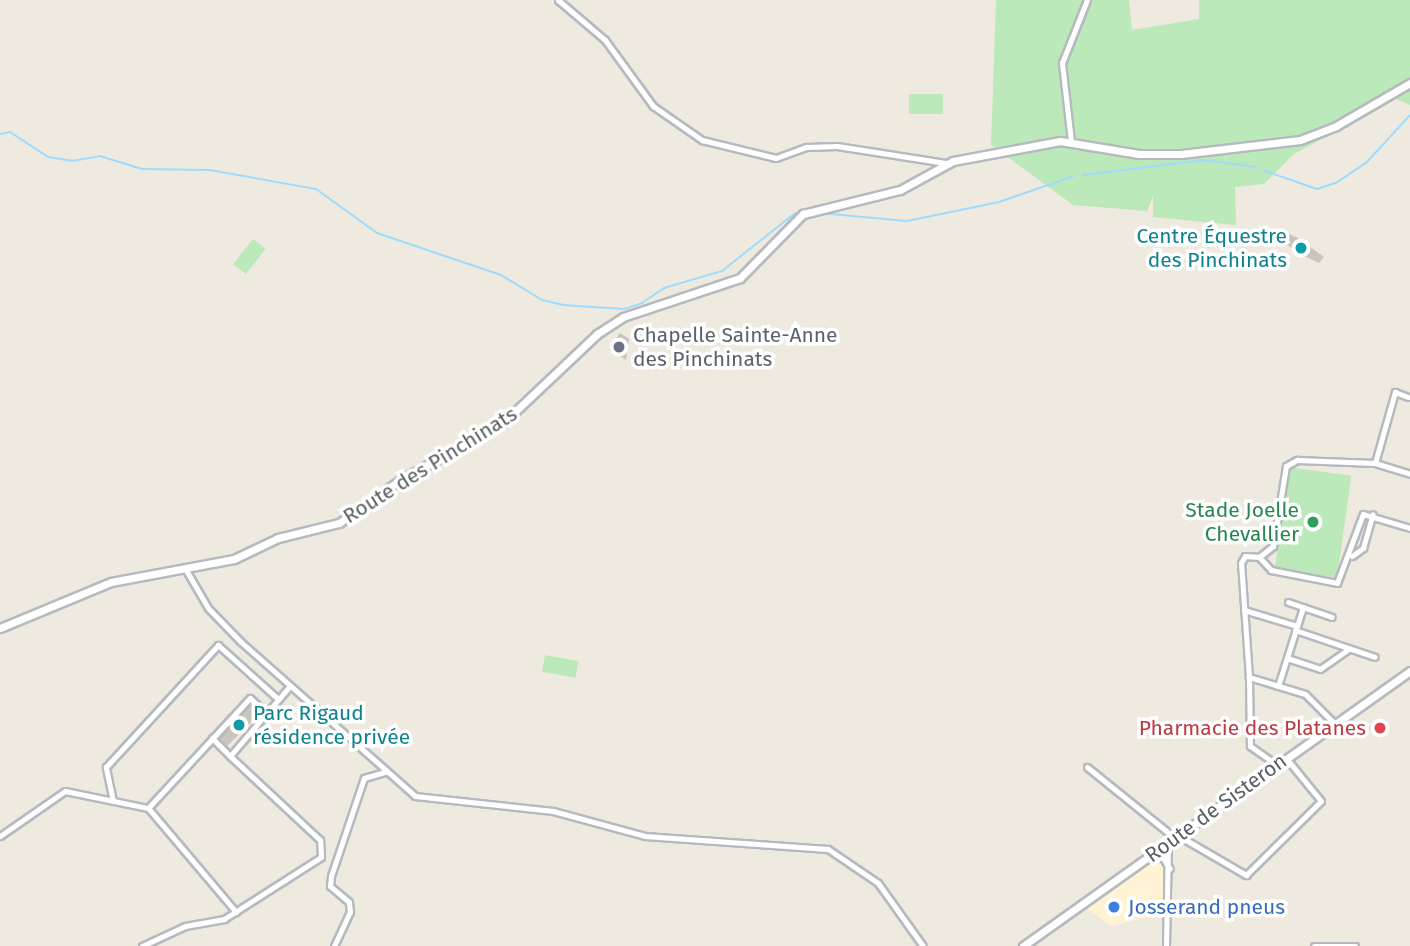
<!DOCTYPE html>
<html>
<head>
<meta charset="utf-8">
<style>
  body { margin:0 }
  #map { position:relative; width:1410px; height:946px; overflow:hidden; background:#eeeae0; font-family:"Fira Sans",sans-serif }
  div>[style] { position:absolute }
  [style*='--x'] { left:calc(var(--x)*1px); top:calc(var(--y)*1px); width:calc(var(--w)*1px); rotate:calc(var(--a)*1deg) }
  .commercial>* { inset:0; background:#fff3d4 }
  .green>* { inset:0; background:#bce9b9; transform-origin:0 0 }
  .stream>* { height:2px; margin:-1px; padding:0 1px; transform-origin:1px; border-radius:1px; background:#9fdbff }
  .building>* { inset:0; background:#c9c5bd; transform-origin:0 0 }
  .roads { filter:drop-shadow(2px 0 #b6babf) drop-shadow(-2px 0 #b6babf) drop-shadow(0 2px #b6babf) drop-shadow(0 -2px #b6babf) }
  .street>* { height:5px; margin:-2.5px; padding:0 2.5px; transform-origin:2.5px; border-radius:2.5px; background:#fff }
  .secondary>* { height:7px; margin:-3.5px; padding:0 3.5px; transform-origin:3.5px; border-radius:3.5px; background:#fff }
  .dots>* { width:19px; height:19px; translate:-50% -50%; box-sizing:border-box; border:4px solid #fff; border-radius:50% }
  span { translate:-50% -50%; white-space:nowrap; text-align:center; line-height:1.15; -webkit-text-stroke:7px #fff; paint-order:stroke }
  .culture-label { font-size:21px; color:#0d838f }
  .right { translate:-100% -50%; text-align:right }
  .left { translate:0 -50%; text-align:left }
  .worship-label { font-size:21px; color:#5b616d }
  .street-label { font-size:21px; color:#595e63 }
  .leisure-label { font-size:21px; color:#27864d }
  .health-label { font-size:21px; color:#be3a42 }
  .shop-label { font-size:21px; color:#366cbe }
</style>
</head>
<body>
<div id="map">
  <div class="commercial">
    <div style="clip-path:polygon(1150px 862px,1161px 864px,1166px 875px,1165px 913px,1111px 926px,1086px 908px)"></div>
  </div>
  <div class="green">
    <div style="clip-path:polygon(996px 0,1129px 0,1132px 30px,1199px 19px,1199px 0,1410px 0,1410px 105px,1396px 99px,1294px 154px,1264px 184px,1235px 187px,1236px 225px,1153px 217px,1153px 196px,1147px 211px,1073px 205px,991px 145px)"></div>
    <div style="left:943px;top:94px;width:20px;height:34px;rotate:90deg"></div>
    <div style="left:253px;top:239px;width:16px;height:32px;rotate:38deg"></div>
    <div style="left:1289px;top:467px;width:63px;height:103px;rotate:8deg"></div>
    <div style="left:545px;top:655px;width:34px;height:17px;rotate:10deg"></div>
  </div>
  <div class="stream">
    <div style="--x:0;--y:134;--w:10;--a:-11"></div>
    <div style="--x:10;--y:132;--w:45;--a:33.3"></div>
    <div style="--x:48;--y:157;--w:24;--a:9"></div>
    <div style="--x:72;--y:161;--w:28;--a:-10"></div>
    <div style="--x:100;--y:156;--w:44;--a:17.2"></div>
    <div style="--x:142;--y:169;--w:68;--a:0.8"></div>
    <div style="--x:210;--y:170;--w:108;--a:10.2"></div>
    <div style="--x:316;--y:189;--w:75;--a:35.8"></div>
    <div style="--x:377;--y:233;--w:131;--a:18.7"></div>
    <div style="--x:501;--y:275;--w:48;--a:31.4"></div>
    <div style="--x:542;--y:300;--w:22;--a:13"></div>
    <div style="--x:563;--y:305;--w:61;--a:3.8"></div>
    <div style="--x:624;--y:309;--w:19;--a:-18"></div>
    <div style="--x:642;--y:303;--w:27;--a:-34"></div>
    <div style="--x:664;--y:288;--w:60;--a:-16.3"></div>
    <div style="--x:722;--y:271;--w:92;--a:-38.4"></div>
    <div style="--x:794;--y:214;--w:15;--a:-16"></div>
    <div style="--x:1265;--y:171;--w:55;--a:19.1"></div>
    <div style="--x:1317;--y:189;--w:20;--a:-18"></div>
    <div style="--x:1336;--y:183;--w:36;--a:-34"></div>
    <div style="--x:1366;--y:163;--w:65;--a:-47.5"></div>
    <div style="--x:1083;--y:175;--w:122;--a:-7.1"></div>
    <div style="--x:1204;--y:160;--w:52;--a:7.7"></div>
    <div style="--x:820;--y:213;--w:87;--a:5.3"></div>
    <div style="--x:907;--y:221;--w:94;--a:-11.7"></div>
    <div style="--x:999;--y:202;--w:79;--a:-19.1"></div>
  </div>
  <div class="building">
    <div style="clip-path:polygon(1284px 232px,1298px 238px,1324px 257px,1319px 263px,1298px 253px,1280px 239px)"></div>
    <div style="clip-path:polygon(620px 333px,629px 339px,626px 360px,609px 349px)"></div>
    <div style="left:250px;top:705px;width:13px;height:45px;rotate:45deg"></div>
  </div>
  <div class="roads">
    <div class="street">
      <div style="--x:558;--y:0;--w:62;--a:40.4"></div>
      <div style="--x:605;--y:40;--w:82;--a:54"></div>
      <div style="--x:653;--y:106;--w:60;--a:34.8"></div>
      <div style="--x:702;--y:140;--w:76;--a:13.7"></div>
      <div style="--x:776;--y:158;--w:33;--a:-20"></div>
      <div style="--x:807;--y:147;--w:30;--a:-2"></div>
      <div style="--x:837;--y:146;--w:110;--a:8.9"></div>
      <div style="--x:1071;--y:141;--w:79;--a:-96.6"></div>
      <div style="--x:1062;--y:63;--w:68;--a:-68.4"></div>
      <div style="--x:1375;--y:463;--w:37;--a:17"></div>
      <div style="--x:1352;--y:556;--w:14;--a:-36"></div>
      <div style="--x:1363;--y:548;--w:35;--a:-74"></div>
      <div style="--x:1259;--y:557;--w:18;--a:-38"></div>
      <div style="--x:1273;--y:546;--w:81;--a:-80.8"></div>
      <div style="--x:1286;--y:466;--w:13;--a:-29"></div>
      <div style="--x:1297;--y:460;--w:78;--a:2.2"></div>
      <div style="--x:1375;--y:463;--w:74;--a:-74.3"></div>
      <div style="--x:1395;--y:392;--w:14;--a:21"></div>
      <div style="--x:186;--y:570;--w:44;--a:59.9"></div>
      <div style="--x:208;--y:608;--w:47;--a:45.9"></div>
      <div style="--x:241;--y:642;--w:232;--a:41.5"></div>
      <div style="--x:415;--y:796;--w:139;--a:6.2"></div>
      <div style="--x:553;--y:811;--w:95;--a:15.2"></div>
      <div style="--x:645;--y:836;--w:183;--a:4.1"></div>
      <div style="--x:828;--y:849;--w:60;--a:34.2"></div>
      <div style="--x:878;--y:883;--w:77;--a:54.5"></div>
      <div style="--x:1288;--y:602;--w:46;--a:18.8"></div>
      <div style="--x:1244;--y:610;--w:55;--a:16.8"></div>
      <div style="--x:1295;--y:630;--w:84;--a:18.6"></div>
      <div style="--x:1287;--y:658;--w:35;--a:18"></div>
      <div style="--x:1320;--y:669;--w:35;--a:-35"></div>
      <div style="--x:1249;--y:677;--w:69;--a:89.2"></div>
      <div style="--x:1250;--y:746;--w:33;--a:35"></div>
      <div style="--x:1278;--y:686;--w:83;--a:-72.4"></div>
      <div style="--x:1335;--y:724;--w:42;--a:-135"></div>
      <div style="--x:1305;--y:694;--w:59;--a:-163.1"></div>
      <div style="--x:1249;--y:677;--w:114;--a:-94"></div>
      <div style="--x:1241;--y:563;--w:8;--a:-60"></div>
      <div style="--x:1245;--y:556;--w:14;--a:4"></div>
      <div style="--x:1259;--y:557;--w:18;--a:47"></div>
      <div style="--x:1271;--y:570;--w:67;--a:11.1"></div>
      <div style="--x:1337;--y:583;--w:74;--a:-69.4"></div>
      <div style="--x:1363;--y:514;--w:49;--a:16.6"></div>
      <div style="--x:212;--y:738;--w:25;--a:45"></div>
      <div style="--x:1087;--y:767;--w:113;--a:38.9"></div>
      <div style="--x:113;--y:801;--w:35;--a:-102"></div>
      <div style="--x:106;--y:767;--w:166;--a:-47.4"></div>
      <div style="--x:218;--y:645;--w:81;--a:42"></div>
      <div style="--x:0;--y:836;--w:79;--a:-34.7"></div>
      <div style="--x:65;--y:791;--w:85;--a:11.6"></div>
      <div style="--x:1179;--y:836;--w:78;--a:30.2"></div>
      <div style="--x:1246;--y:875;--w:105;--a:-44.6"></div>
      <div style="--x:1321;--y:801;--w:55;--a:-129.1"></div>
      <div style="--x:1158;--y:850;--w:22;--a:58"></div>
      <div style="--x:236;--y:912;--w:136;--a:-130.2"></div>
      <div style="--x:148;--y:808;--w:150;--a:-47.2"></div>
      <div style="--x:250;--y:698;--w:21;--a:43"></div>
      <div style="--x:142;--y:946;--w:47;--a:-24.9"></div>
      <div style="--x:185;--y:926;--w:40;--a:-10"></div>
      <div style="--x:224;--y:919;--w:115;--a:-32.6"></div>
      <div style="--x:321;--y:857;--w:17;--a:-93"></div>
      <div style="--x:320;--y:840;--w:123;--a:-137"></div>
      <div style="--x:230;--y:756;--w:91;--a:-49.5"></div>
      <div style="--x:334;--y:946;--w:38;--a:-65"></div>
      <div style="--x:350;--y:912;--w:10;--a:-96"></div>
      <div style="--x:349;--y:902;--w:25;--a:-140"></div>
      <div style="--x:330;--y:886;--w:10;--a:-84"></div>
      <div style="--x:331;--y:876;--w:103;--a:-71.4"></div>
      <div style="--x:364;--y:778;--w:22;--a:-16"></div>
      <div style="--x:1166;--y:946;--w:102;--a:-88.9"></div>
      <div style="--x:1314;--y:946;--w:41;--a:0"></div>
    </div>
    <div class="secondary">
      <div style="--x:0;--y:628;--w:120;--a:-22.5"></div>
      <div style="--x:111;--y:582;--w:125;--a:-10.6"></div>
      <div style="--x:234;--y:559;--w:49;--a:-25.5"></div>
      <div style="--x:278;--y:538;--w:63;--a:-13.8"></div>
      <div style="--x:339;--y:523;--w:75;--a:-35.2"></div>
      <div style="--x:400;--y:480;--w:118;--a:-29"></div>
      <div style="--x:503;--y:423;--w:129;--a:-43.4"></div>
      <div style="--x:597;--y:334;--w:31;--a:-33"></div>
      <div style="--x:623;--y:317;--w:123;--a:-18.4"></div>
      <div style="--x:740;--y:278;--w:90;--a:-45.5"></div>
      <div style="--x:803;--y:214;--w:100;--a:-13.9"></div>
      <div style="--x:900;--y:190;--w:60;--a:-28.7"></div>
      <div style="--x:953;--y:161;--w:109;--a:-10.6"></div>
      <div style="--x:1060;--y:141;--w:80;--a:9.3"></div>
      <div style="--x:1139;--y:154;--w:42;--a:0"></div>
      <div style="--x:1181;--y:154;--w:120;--a:-6.7"></div>
      <div style="--x:1300;--y:140;--w:39;--a:-21"></div>
      <div style="--x:1336;--y:126;--w:86;--a:-30.2"></div>
      <div style="--x:1023;--y:946;--w:475;--a:-35.4"></div>
    </div>
  </div>
  <div class="dots">
    <div style="left:1301px;top:248px;background:#0f9aa8"></div>
    <div style="left:619px;top:347px;background:#6b7280"></div>
    <div style="left:1313px;top:522px;background:#2e9e5b"></div>
    <div style="left:239px;top:725px;background:#0f9aa8"></div>
    <div style="left:1380px;top:728px;background:#e0444e"></div>
    <div style="left:1114px;top:907px;background:#3f7fe0"></div>
  </div>
  <div class="culture-label">
    <span class="right" style="left:1287px;top:248px">Centre Équestre<br>des Pinchinats</span>
    <span class="left" style="left:253px;top:725px">Parc Rigaud<br>résidence privée</span>
  </div>
  <div class="worship-label">
    <span class="left" style="left:633px;top:347px">Chapelle Sainte-Anne<br>des Pinchinats</span>
  </div>
  <div class="street-label">
    <span style="left:430px;top:465px;rotate:-32deg">Route des Pinchinats</span>
    <span style="left:1216px;top:808px;rotate:-36deg">Route de Sisteron</span>
  </div>
  <div class="leisure-label">
    <span class="right" style="left:1299px;top:522px">Stade Joelle<br>Chevallier</span>
  </div>
  <div class="health-label">
    <span class="right" style="left:1366px;top:728px">Pharmacie des Platanes</span>
  </div>
  <div class="shop-label">
    <span class="left" style="left:1128px;top:907px">Josserand pneus</span>
  </div>
</div>
</body>
</html>
